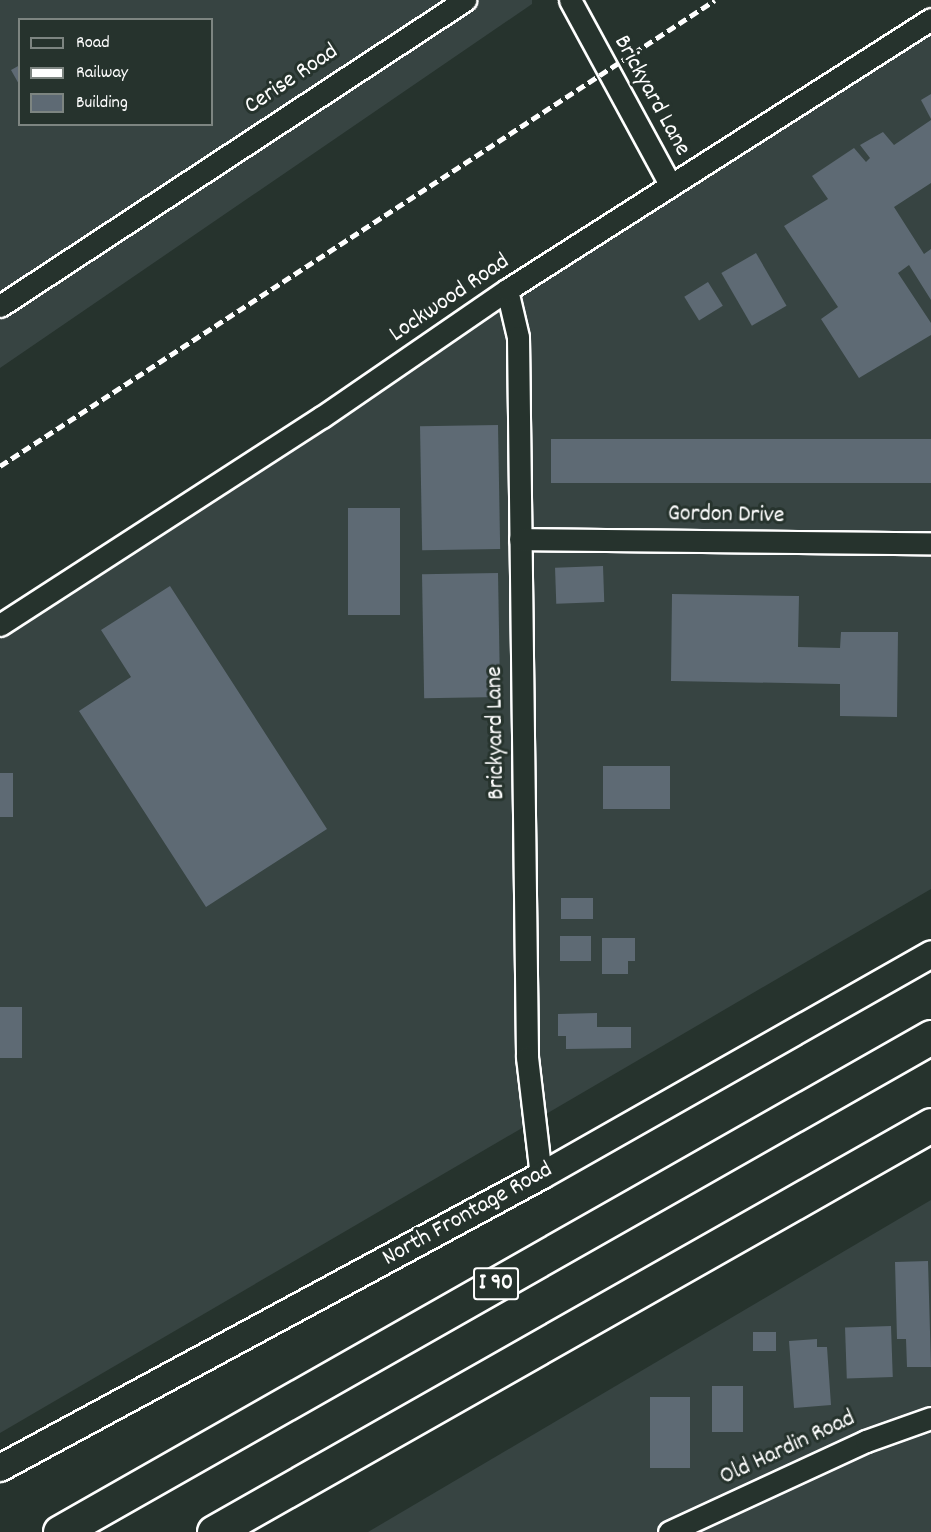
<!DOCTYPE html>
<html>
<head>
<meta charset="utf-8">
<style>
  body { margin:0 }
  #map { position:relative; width:931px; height:1532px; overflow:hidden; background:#26332d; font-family:Dekko,sans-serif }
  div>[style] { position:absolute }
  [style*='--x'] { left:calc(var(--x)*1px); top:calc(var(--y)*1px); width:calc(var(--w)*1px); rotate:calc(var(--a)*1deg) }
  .built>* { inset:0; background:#374442 }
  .building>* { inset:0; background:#5e6a74; transform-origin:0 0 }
  .roads { filter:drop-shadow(2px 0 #fff) drop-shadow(-2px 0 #fff) drop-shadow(0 2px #fff) drop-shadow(0 -2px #fff) }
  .minor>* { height:21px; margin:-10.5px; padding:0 10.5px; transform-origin:10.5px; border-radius:10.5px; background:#26332d }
  .tertiary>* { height:26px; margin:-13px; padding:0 13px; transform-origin:13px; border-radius:13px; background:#26332d }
  .motorway>* { height:33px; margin:-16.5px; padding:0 16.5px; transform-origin:16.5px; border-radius:16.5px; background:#26332d }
  .rail>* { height:4.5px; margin-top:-2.25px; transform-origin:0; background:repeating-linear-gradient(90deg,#fff 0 9px,transparent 0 13.5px) }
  span { translate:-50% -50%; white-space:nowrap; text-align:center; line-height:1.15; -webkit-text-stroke:6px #26332d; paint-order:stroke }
  .shield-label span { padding:2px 4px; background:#26332d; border:2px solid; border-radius:4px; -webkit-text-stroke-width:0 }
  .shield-label { font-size:22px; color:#fff; font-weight:700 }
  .street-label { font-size:24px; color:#fff }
  .legend { position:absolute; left:18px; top:18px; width:195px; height:108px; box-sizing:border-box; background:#26332d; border:2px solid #7d8581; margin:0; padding:8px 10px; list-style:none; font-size:18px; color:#fff }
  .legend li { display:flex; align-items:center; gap:12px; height:30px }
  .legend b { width:30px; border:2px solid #7d8581 }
</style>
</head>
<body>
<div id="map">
  <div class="built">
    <div style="clip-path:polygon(evenodd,0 0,532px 0,532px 4px,0 368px,0 0,20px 20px,212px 20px,212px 124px,20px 124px,20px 20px)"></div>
    <div style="clip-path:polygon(931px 19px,931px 889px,0 1433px,0 621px)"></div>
    <div style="clip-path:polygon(931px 1200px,931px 1532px,368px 1532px)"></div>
  </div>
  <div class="building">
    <div style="clip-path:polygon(20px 65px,20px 86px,11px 70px)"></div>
    <div style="clip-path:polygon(931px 94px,931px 119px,921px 100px)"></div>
    <div style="clip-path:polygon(931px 120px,931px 183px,894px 207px,924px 254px,931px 249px,931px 300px,909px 265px,898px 273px,931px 323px,931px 335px,859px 378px,821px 319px,838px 307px,784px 226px,828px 199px,812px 176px,854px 148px,866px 162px,870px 158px,860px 145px,883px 132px,894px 145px)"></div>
    <div style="left:756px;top:253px;width:61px;height:40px;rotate:60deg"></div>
    <div style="left:708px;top:282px;width:28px;height:28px;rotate:58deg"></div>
    <div style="left:498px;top:425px;width:124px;height:78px;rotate:89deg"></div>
    <div style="left:551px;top:439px;width:380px;height:44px"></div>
    <div style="left:400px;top:508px;width:107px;height:52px;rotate:90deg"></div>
    <div style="left:603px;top:566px;width:36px;height:48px;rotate:88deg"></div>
    <div style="left:498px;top:573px;width:124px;height:76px;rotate:89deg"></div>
    <div style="clip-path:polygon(170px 586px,327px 829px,206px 907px,79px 711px,131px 677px,101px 630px)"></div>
    <div style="clip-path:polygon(672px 594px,799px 596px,798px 647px,840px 648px,841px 632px,898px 632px,897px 717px,840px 716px,840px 684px,671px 681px)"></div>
    <div style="left:603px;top:766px;width:67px;height:43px"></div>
    <div style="left:0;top:773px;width:13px;height:44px"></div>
    <div style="left:561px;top:898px;width:32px;height:21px"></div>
    <div style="left:560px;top:936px;width:31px;height:25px"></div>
    <div style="clip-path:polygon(602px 938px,635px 938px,635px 961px,628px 961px,628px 974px,602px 974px)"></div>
    <div style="left:0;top:1007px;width:22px;height:51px"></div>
    <div style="clip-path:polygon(597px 1013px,597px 1027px,631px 1027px,631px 1048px,566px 1049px,566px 1036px,558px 1036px,558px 1014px)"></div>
    <div style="clip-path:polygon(928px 1261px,931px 1367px,907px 1367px,906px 1339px,897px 1339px,895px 1262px)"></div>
    <div style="left:891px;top:1326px;width:51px;height:46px;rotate:88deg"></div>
    <div style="left:753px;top:1332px;width:23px;height:19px"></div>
    <div style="clip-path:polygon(817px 1339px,817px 1347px,827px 1347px,831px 1405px,794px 1408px,789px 1341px)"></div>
    <div style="left:712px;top:1386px;width:31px;height:46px"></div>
    <div style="left:690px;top:1397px;width:71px;height:40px;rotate:90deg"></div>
  </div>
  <div class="roads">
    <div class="minor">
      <div style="--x:570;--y:0;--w:209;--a:61.5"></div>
      <div style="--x:507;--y:290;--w:48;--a:76.8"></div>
      <div style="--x:518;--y:337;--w:720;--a:89.28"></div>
      <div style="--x:527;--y:1057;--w:120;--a:83.3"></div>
      <div style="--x:0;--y:306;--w:557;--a:-33.35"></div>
      <div style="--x:520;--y:539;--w:411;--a:0.6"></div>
      <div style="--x:0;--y:625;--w:383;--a:-32.9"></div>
      <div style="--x:322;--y:417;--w:224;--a:-34.5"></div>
      <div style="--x:507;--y:290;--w:503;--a:-32.58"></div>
      <div style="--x:669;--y:1532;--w:217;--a:-24.8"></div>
      <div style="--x:866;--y:1441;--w:69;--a:-19.5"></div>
    </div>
    <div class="tertiary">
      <div style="--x:0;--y:1468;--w:615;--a:-28.36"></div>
      <div style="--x:541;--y:1176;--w:449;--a:-29.6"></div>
    </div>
    <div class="motorway">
      <div style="--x:60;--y:1532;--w:1002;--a:-29.61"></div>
      <div style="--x:214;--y:1532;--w:824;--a:-29.58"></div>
    </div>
  </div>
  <div class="rail">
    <div style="--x:0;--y:466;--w:853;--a:-33.09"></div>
  </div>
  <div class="shield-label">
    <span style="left:496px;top:1284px">I 90</span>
  </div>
  <div class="street-label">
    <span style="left:292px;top:80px;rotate:-34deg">Cerise Road</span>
    <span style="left:651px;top:96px;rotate:61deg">Brickyard Lane</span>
    <span style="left:450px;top:299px;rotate:-34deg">Lockwood Road</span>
    <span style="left:726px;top:516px;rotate:1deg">Gordon Drive</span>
    <span style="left:497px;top:733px;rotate:-91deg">Brickyard Lane</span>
    <span style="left:468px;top:1215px;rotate:-29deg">North Frontage Road</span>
    <span style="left:788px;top:1449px;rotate:-25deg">Old Hardin Road</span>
  </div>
  <ul class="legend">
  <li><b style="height:8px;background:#26332d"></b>Road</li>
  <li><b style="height:8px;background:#fff"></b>Railway</li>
  <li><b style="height:16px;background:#5e6a74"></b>Building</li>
  </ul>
</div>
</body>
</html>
